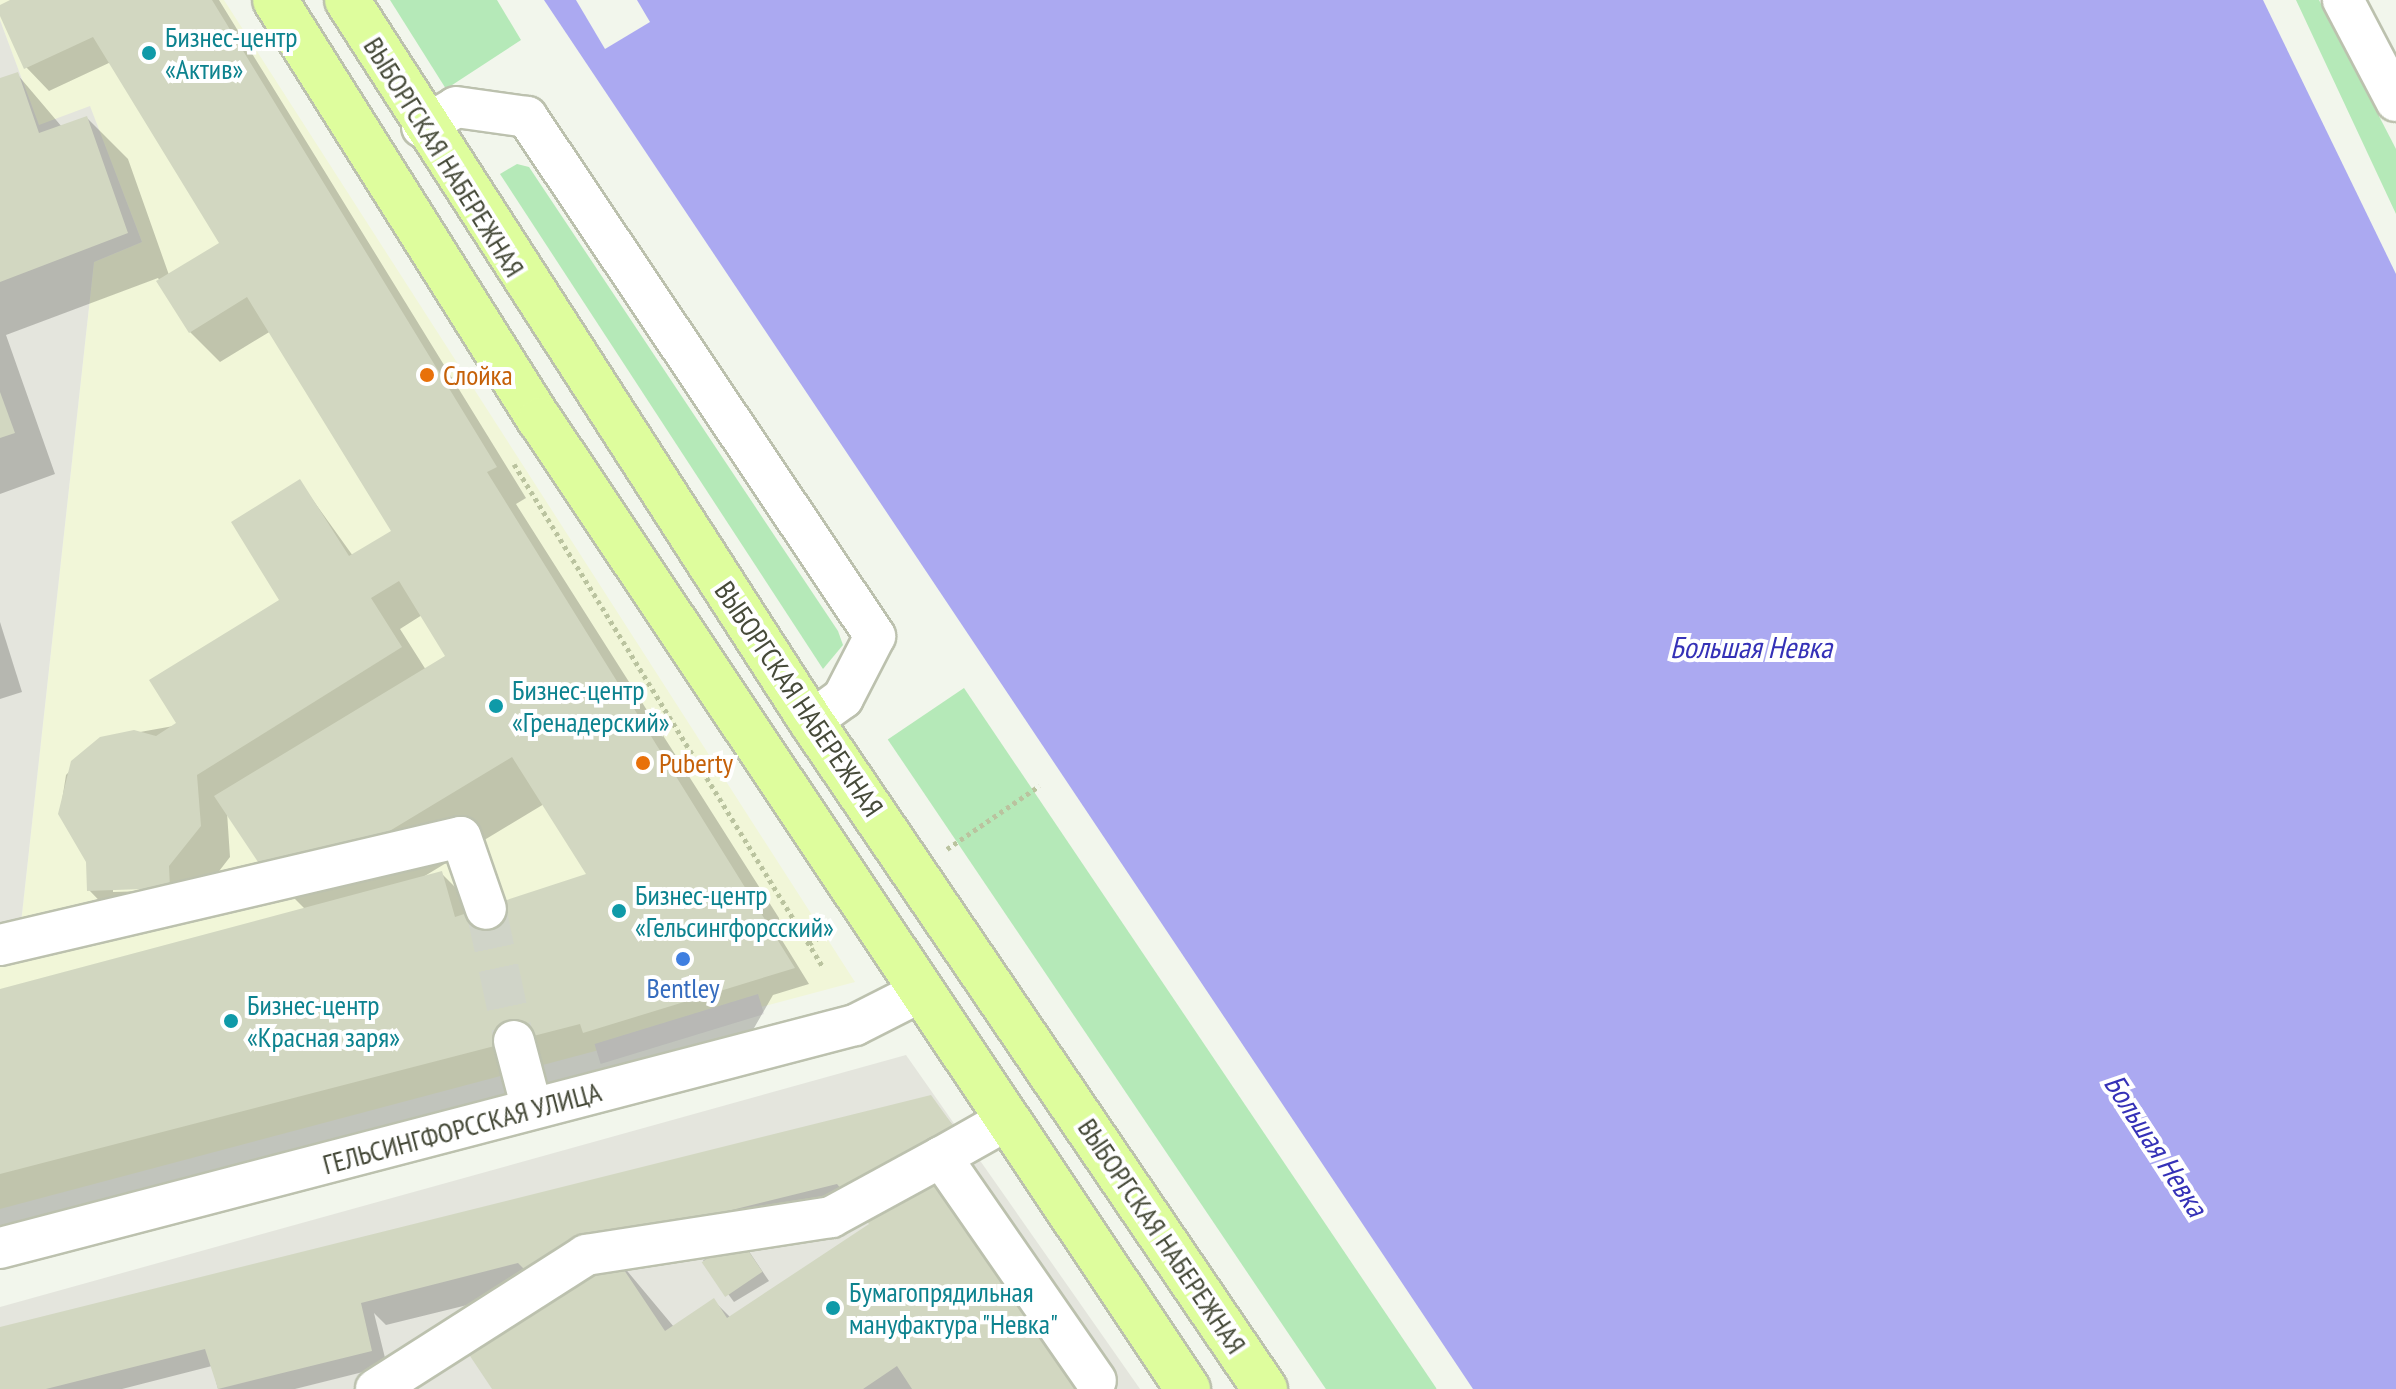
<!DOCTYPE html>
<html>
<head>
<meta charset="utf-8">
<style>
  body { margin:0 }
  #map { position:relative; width:2396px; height:1389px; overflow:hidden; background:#f2f6ec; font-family:"PT Sans Narrow",sans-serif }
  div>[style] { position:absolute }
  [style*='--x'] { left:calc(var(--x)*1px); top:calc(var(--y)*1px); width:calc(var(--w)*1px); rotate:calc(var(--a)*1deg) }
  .commercial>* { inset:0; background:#f1f6d8 }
  .industrial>* { inset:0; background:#e4e5dd }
  .green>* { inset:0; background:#b5e9b8; transform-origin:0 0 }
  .parking>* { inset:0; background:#e6e7e3; transform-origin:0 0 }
  .water>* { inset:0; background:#aba9f1 }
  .pier>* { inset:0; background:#f2f6ec }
  .shadow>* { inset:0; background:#0003 }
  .building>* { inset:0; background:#d2d7c1; transform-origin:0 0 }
  .minor-tunnel>* { height:40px; margin-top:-20px; transform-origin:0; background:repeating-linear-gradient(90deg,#d0d4c8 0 40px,transparent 0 60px) }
  .path>* { height:5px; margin-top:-2.5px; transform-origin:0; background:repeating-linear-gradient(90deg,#bac39f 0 4px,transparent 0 8px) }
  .roads { filter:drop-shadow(2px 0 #bcc1ae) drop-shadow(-2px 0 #bcc1ae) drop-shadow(0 2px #bcc1ae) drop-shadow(0 -2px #bcc1ae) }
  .minor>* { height:40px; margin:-20px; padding:0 20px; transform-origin:20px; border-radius:20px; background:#fff }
  .major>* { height:44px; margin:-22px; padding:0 22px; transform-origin:22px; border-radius:22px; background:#defd9d }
  .dots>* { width:22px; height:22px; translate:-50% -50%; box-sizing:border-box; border:4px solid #fff; border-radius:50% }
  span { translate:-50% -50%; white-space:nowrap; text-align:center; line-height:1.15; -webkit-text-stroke:8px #fff; paint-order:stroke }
  .culture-label { font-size:28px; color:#0d838f }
  .left { translate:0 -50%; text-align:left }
  .street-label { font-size:28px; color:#464a39 }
  .food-label { font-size:28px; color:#c56008 }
  .shop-label { font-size:28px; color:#366cbe }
  .water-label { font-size:30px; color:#3531b7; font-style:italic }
</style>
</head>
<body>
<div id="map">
  <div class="commercial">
    <div style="clip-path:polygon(0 0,224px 0,855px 982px,0 1209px,0 930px,21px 923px,94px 262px,142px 242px,90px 107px,39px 126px,0 20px)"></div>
  </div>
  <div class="industrial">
    <div style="clip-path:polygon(0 20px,39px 125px,90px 106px,142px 242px,94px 262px,21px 923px,0 930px)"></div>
    <div style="clip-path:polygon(906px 1055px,1140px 1389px,0 1389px,0 1307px)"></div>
  </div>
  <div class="green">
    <div style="clip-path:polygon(390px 0,497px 0,521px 40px,446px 89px)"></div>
    <div style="clip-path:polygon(2296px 0,2319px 0,2396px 149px,2396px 214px)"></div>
    <div style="clip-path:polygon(517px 164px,529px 167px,838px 631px,843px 645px,823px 669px,500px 174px)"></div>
    <div style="left:964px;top:688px;width:845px;height:92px;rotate:56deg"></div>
  </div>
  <div class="parking">
    <div style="left:758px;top:994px;width:21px;height:171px;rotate:73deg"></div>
  </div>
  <div class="water">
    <div style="clip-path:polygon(544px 0,2263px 0,2396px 274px,2396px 1389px,1473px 1389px)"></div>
  </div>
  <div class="pier">
    <div style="clip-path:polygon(576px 0,637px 0,650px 22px,605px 49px)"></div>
  </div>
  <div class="shadow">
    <div style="clip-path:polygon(evenodd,15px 0,219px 0,526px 498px,516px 504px,779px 918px,780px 937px,809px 984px,773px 995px,746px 1042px,514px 1093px,0 1226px,0 991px,306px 910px,263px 867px,227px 812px,230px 857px,199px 897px,119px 921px,89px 890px,88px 861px,60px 813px,66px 775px,101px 739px,179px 725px,282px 600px,300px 482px,353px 556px,393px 531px,271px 331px,220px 362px,190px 332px,158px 278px,6px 335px,55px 474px,0 494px,0 80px,17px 74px,62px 127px,87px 118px,128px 159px,169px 275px,222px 243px,111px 62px,49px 91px,26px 67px,0 11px,15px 0,422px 615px,448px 656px,426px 670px,400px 629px,422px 615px,15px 0,544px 804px,589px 875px,479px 911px,441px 873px,423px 877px,544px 804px,15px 0,180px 886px,180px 890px,113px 892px,113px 888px,180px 886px)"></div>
    <div style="clip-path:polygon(0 622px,22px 692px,0 699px)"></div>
    <div style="clip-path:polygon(evenodd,930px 1097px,976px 1154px,938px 1171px,1092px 1389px,494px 1389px,544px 1286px,386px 1325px,374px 1313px,387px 1366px,295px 1389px,218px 1389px,212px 1366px,122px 1389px,0 1389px,0 1329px,930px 1097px,858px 1207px,872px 1224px,731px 1318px,714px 1301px,674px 1327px,623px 1266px,858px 1207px)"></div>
    <div style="clip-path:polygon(746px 1247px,769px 1281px,734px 1302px,703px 1260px)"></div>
  </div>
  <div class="building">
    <div style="clip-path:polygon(10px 0,212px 0,497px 467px,487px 472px,795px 968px,583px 1033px,580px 1024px,0 1174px,0 989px,442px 871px,455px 917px,586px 874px,512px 757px,378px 838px,262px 868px,214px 796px,445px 656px,399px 581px,371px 598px,402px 647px,197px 775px,201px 826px,169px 866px,170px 888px,87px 891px,86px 862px,58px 814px,71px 761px,100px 737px,134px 730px,156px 736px,176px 723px,149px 680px,279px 600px,231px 522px,300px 479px,349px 556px,391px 531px,247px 297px,189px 333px,156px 281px,219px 243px,93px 37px,24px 69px,0 16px,0 5px)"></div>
    <div style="clip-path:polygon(18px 72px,39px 133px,87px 116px,128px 233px,0 282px,0 78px)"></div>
    <div style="clip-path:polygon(0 392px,15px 433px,0 438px)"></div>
    <div style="clip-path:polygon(evenodd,931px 1095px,962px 1138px,924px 1155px,1080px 1389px,912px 1389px,897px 1366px,863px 1389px,492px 1389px,466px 1350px,549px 1294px,518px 1263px,361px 1303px,372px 1351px,218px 1389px,205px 1349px,46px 1389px,0 1389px,0 1327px,931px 1095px,837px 1184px,869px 1224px,727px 1318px,714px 1298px,665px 1331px,612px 1252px,554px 1254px,837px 1184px)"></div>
    <div style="left:739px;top:1237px;width:42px;height:45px;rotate:56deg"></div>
  </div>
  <div class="minor-tunnel">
    <div style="--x:486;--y:909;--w:135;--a:78"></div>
  </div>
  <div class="path">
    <div style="--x:514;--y:464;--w:590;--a:58.44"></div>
    <div style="--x:947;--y:849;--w:112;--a:-34.4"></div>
    <div style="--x:809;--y:944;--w:27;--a:-34"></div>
  </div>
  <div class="roads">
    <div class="minor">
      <div style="--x:2343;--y:0;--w:114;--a:62.3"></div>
      <div style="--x:422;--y:127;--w:39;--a:-30"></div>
      <div style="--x:456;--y:107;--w:72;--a:8"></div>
      <div style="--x:527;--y:117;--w:625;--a:56.16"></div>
      <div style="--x:875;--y:636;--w:70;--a:117.3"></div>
      <div style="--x:843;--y:698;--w:39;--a:144"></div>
      <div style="--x:0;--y:945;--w:473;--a:-13.2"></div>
      <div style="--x:461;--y:837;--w:76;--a:70.9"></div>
      <div style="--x:514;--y:1041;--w:70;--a:75.2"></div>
      <div style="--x:1005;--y:1121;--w:73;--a:150.6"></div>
      <div style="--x:941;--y:1157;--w:272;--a:55.3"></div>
      <div style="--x:0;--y:1248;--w:884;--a:-14.62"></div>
      <div style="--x:855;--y:1025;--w:71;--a:-26.9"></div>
      <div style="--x:376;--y:1389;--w:249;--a:-32.5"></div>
      <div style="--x:586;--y:1255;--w:248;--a:-8.8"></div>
      <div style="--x:831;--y:1217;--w:125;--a:-28.6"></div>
    </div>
    <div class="major">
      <div style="--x:275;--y:0;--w:497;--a:57.8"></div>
      <div style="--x:540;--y:420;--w:1166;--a:56.23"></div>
      <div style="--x:347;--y:0;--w:857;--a:57.24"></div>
      <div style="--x:811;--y:721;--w:808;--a:55.8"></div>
    </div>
  </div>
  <div class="dots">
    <div style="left:149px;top:53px;background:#0f9aa8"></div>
    <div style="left:427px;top:375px;background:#e8710a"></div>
    <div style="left:496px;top:706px;background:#0f9aa8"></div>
    <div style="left:643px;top:763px;background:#e8710a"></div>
    <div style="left:619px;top:911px;background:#0f9aa8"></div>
    <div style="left:683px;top:959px;background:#3f7fe0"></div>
    <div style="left:231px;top:1021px;background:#0f9aa8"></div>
    <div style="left:833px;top:1308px;background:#0f9aa8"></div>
  </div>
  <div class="culture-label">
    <span class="left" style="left:165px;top:53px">Бизнес-центр<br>«Актив»</span>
    <span class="left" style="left:512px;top:706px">Бизнес-центр<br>«Гренадерский»</span>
    <span class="left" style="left:635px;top:911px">Бизнес-центр<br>«Гельсингфорсский»</span>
    <span class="left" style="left:247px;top:1021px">Бизнес-центр<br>«Красная заря»</span>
    <span class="left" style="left:849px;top:1308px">Бумагопрядильная<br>мануфактура "Невка"</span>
  </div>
  <div class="street-label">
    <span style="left:444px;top:157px;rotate:58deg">ВЫБОРГСКАЯ НАБЕРЕЖНАЯ</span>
    <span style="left:799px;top:699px;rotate:56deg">ВЫБОРГСКАЯ НАБЕРЕЖНАЯ</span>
    <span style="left:462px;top:1128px;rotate:-15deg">ГЕЛЬСИНГФОРССКАЯ УЛИЦА</span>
    <span style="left:1162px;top:1236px;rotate:56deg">ВЫБОРГСКАЯ НАБЕРЕЖНАЯ</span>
  </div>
  <div class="food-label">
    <span class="left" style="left:443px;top:375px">Слойка</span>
    <span class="left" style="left:659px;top:763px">Puberty</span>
  </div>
  <div class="shop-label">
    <span style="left:683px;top:988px">Bentley</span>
  </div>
  <div class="water-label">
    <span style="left:1751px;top:647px">Большая Невка</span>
    <span style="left:2156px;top:1145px;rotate:57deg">Большая Невка</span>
  </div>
</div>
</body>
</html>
